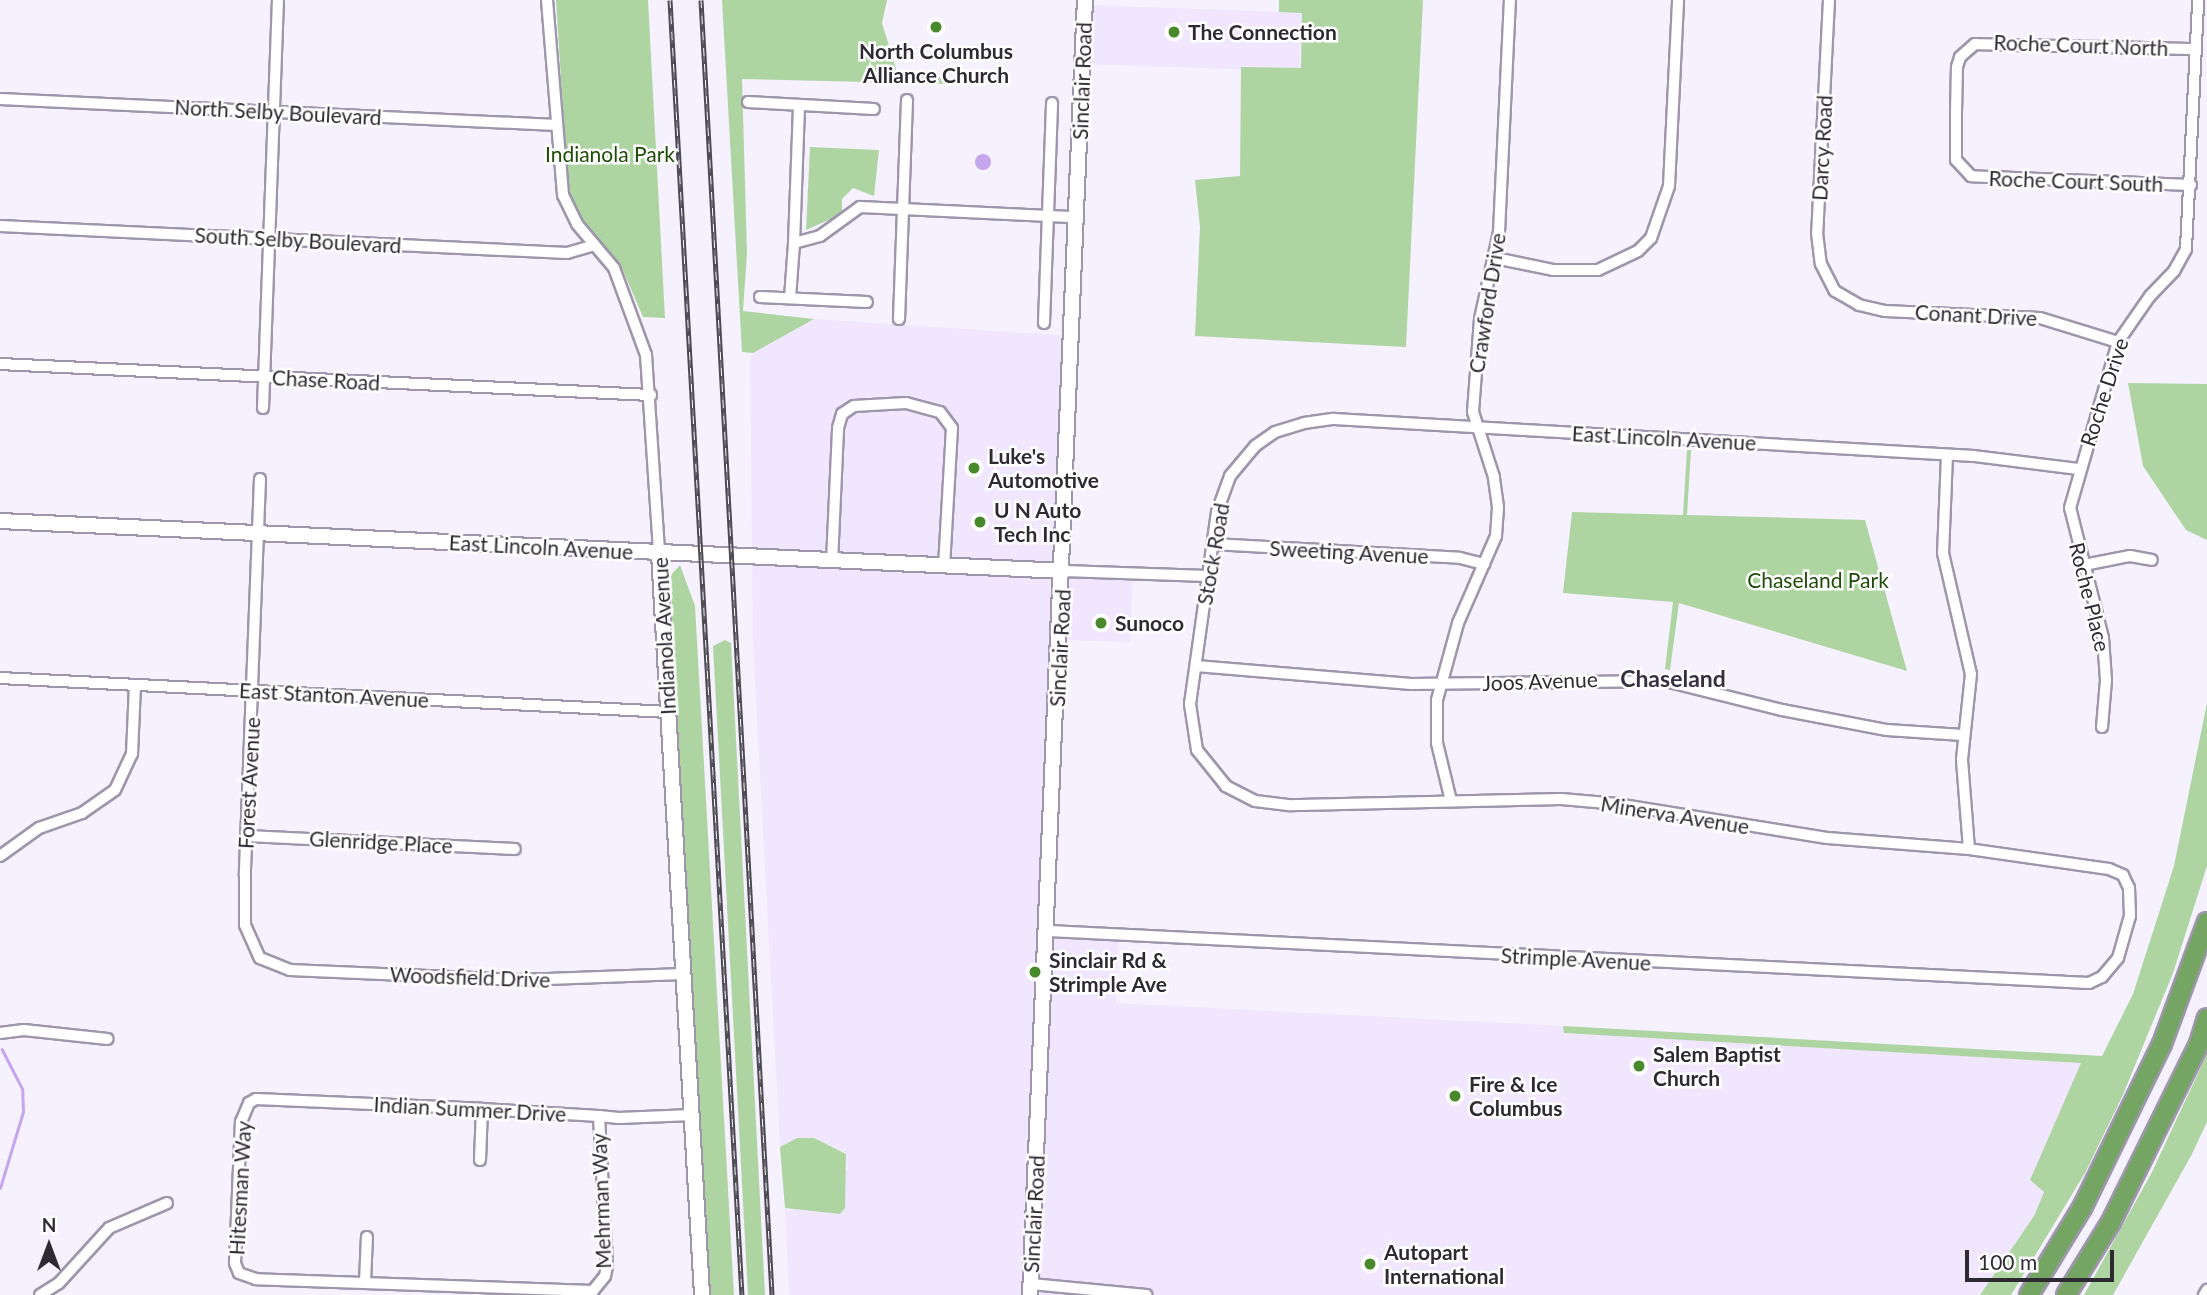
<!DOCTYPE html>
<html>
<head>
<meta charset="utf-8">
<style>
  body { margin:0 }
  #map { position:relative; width:2207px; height:1295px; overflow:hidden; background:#f6f1fe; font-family:Lato,sans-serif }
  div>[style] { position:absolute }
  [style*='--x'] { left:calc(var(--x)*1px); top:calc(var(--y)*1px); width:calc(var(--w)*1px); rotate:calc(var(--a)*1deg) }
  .built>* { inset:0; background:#f0e7fe; transform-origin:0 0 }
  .green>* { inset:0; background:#aed4a1 }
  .water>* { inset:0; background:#c5a6ed }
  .round { border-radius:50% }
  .stream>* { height:2.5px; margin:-1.25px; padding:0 1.25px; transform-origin:1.25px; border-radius:1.25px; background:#c5a6ed }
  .roads { filter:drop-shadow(2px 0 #9e96ab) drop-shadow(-2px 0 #9e96ab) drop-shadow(0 2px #9e96ab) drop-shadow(0 -2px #9e96ab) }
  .street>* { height:10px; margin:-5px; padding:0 5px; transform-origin:5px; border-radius:5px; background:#fff }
  .secondary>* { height:14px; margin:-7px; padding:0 7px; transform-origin:7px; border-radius:7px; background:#fff }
  .highway>* { height:18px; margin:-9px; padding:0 9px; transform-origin:9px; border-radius:9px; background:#74a562 }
  .rail>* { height:5px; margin-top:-2.5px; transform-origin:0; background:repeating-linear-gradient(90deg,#fff 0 8px,#4c4952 0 16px); box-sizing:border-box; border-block:2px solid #4c4952 }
  .dots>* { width:19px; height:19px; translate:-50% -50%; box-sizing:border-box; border:4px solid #fff; border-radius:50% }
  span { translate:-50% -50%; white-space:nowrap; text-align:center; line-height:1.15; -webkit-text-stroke:5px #fff; paint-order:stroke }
  .poi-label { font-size:21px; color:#2d2a32; font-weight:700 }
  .left { translate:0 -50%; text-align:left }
  .street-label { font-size:21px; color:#2d2a32 }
  .park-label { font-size:21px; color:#1f4c07 }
  .neighbourhood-label { font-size:23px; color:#362f40; font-weight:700 }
  .north { position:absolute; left:14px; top:1211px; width:70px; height:70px; -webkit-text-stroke:5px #fff; paint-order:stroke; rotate:0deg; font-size:19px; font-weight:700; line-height:28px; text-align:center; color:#2d2a32 }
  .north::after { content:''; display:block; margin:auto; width:24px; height:32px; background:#2d2a32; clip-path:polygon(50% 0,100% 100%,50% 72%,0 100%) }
  .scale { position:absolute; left:1965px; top:1250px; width:149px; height:32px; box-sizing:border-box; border:4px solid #2d2a32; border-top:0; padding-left:9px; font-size:21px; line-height:24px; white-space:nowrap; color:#2d2a32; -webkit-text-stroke:5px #fff; paint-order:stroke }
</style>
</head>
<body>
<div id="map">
  <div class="built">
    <div style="left:1085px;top:5px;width:217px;height:59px;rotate:2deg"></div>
    <div style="clip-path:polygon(814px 319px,1072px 336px,1063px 568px,1133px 571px,1130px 642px,1060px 640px,1048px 927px,1119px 932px,1116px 1003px,1563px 1026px,1564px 1033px,2082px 1063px,2030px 1180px,2044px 1192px,2034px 1216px,1980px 1295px,789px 1295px,785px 1208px,791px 1212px,848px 1169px,846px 1153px,814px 1138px,797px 1138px,780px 1147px,753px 645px,750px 361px,753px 353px)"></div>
  </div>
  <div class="green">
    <div style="clip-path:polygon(556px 0,648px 0,665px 318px,643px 317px,622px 268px,583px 223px,568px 190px)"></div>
    <div style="clip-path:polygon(722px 0,887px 0,882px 23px,897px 72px,949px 79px,951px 84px,742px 79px,747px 253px,743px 311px,814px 319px,753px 353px,742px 352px)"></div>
    <div style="clip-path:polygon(1279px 0,1423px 0,1406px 347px,1195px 336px,1200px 227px,1195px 180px,1240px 176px,1241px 67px,1301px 68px,1302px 13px,1279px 12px)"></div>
    <div style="clip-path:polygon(810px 147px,879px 150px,874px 196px,853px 188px,842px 199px,842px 214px,806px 230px)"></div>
    <div style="clip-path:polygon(2128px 383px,2207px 384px,2207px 540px,2186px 530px,2143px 466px)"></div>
    <div style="clip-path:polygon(1687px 450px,1691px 450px,1687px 515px,1865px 520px,1907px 671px,1679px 603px,1670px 670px,1665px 669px,1673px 602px,1563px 593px,1572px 512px,1683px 515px)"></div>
    <div style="clip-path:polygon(680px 565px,695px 606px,734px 1295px,708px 1295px,673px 673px,671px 575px)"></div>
    <div style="clip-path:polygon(725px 640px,731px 643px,765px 1295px,748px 1295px,713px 646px)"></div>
    <div style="clip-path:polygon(2207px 703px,2207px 866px,2173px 973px,2122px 1097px,2085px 1173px,2011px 1295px,1980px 1295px,2034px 1216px,2044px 1192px,2030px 1180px,2081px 1063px,1564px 1033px,1563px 1026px,2102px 1056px,2133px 994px,2174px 866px)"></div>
    <div style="clip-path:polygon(2207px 1054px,2207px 1122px,2192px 1154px,2113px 1295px,2084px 1295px,2152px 1172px)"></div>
    <div style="clip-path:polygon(797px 1138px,814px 1138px,846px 1154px,845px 1208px,840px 1214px,785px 1208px,780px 1147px)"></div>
  </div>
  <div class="water">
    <div class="round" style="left:975px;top:154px;width:16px;height:16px"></div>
  </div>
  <div class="stream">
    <div style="--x:0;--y:1188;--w:79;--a:-73.2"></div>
    <div style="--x:23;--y:1112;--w:23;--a:-92"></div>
    <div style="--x:22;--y:1089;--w:44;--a:-117.1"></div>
  </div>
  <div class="roads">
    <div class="street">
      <div style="--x:547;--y:0;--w:196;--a:85.3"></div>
      <div style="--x:563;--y:195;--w:32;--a:64"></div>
      <div style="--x:577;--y:224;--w:57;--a:49.9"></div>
      <div style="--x:614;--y:268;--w:93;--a:69.8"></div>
      <div style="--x:646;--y:355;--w:198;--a:86.2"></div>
      <div style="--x:1829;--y:0;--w:233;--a:92.9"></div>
      <div style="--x:1817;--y:233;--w:31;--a:83"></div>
      <div style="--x:1821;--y:264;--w:30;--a:63"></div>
      <div style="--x:1835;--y:291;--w:28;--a:30"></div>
      <div style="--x:1859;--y:305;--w:27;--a:13"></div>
      <div style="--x:1885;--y:311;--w:155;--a:2.6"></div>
      <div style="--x:2040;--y:318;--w:82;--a:17.1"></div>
      <div style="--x:0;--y:99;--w:557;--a:2.68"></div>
      <div style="--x:748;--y:102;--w:126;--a:3.2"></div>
      <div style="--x:2191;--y:185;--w:220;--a:-177.7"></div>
      <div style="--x:1971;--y:176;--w:22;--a:-133"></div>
      <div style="--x:1956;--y:160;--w:47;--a:-90"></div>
      <div style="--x:1956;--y:113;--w:46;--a:-88.8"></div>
      <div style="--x:1957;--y:67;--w:10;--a:-73"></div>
      <div style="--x:1960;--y:57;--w:20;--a:-41"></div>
      <div style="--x:1975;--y:44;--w:221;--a:1.3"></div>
      <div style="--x:0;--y:226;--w:568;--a:2.73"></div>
      <div style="--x:567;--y:253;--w:29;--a:-16"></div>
      <div style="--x:794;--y:243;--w:137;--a:-87.9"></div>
      <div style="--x:1495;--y:258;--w:59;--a:11.7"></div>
      <div style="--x:1553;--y:270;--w:45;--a:0"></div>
      <div style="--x:1598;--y:270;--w:44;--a:-25.4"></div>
      <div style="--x:1638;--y:251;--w:18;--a:-45"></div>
      <div style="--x:1651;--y:238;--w:55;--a:-70.9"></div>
      <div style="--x:1669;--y:186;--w:186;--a:-87.2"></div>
      <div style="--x:760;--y:297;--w:107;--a:2.7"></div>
      <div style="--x:790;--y:298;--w:55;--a:-85.8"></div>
      <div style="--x:794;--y:243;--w:27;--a:-15"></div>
      <div style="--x:820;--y:236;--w:49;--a:-35.9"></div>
      <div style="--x:860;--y:207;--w:216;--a:2.7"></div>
      <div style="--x:899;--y:319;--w:219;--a:-87.9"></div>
      <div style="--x:1044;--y:323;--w:220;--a:-87.9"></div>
      <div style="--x:0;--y:364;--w:652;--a:2.73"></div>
      <div style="--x:263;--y:408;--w:408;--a:-87.9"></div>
      <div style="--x:1947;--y:455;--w:98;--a:92.3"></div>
      <div style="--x:1943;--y:553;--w:124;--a:77"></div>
      <div style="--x:1971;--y:674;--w:86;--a:96"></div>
      <div style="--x:1962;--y:760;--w:89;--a:85.5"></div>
      <div style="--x:260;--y:479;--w:397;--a:92.2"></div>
      <div style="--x:245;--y:876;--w:49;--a:90"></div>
      <div style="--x:245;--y:925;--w:36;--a:66"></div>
      <div style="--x:260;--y:958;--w:32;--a:22"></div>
      <div style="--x:290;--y:970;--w:230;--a:2.5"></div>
      <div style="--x:520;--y:980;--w:163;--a:-2.1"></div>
      <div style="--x:1213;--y:544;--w:247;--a:3.2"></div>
      <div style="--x:1460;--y:558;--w:25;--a:14"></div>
      <div style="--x:832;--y:562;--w:134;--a:-87.4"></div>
      <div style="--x:838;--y:428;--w:15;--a:-74"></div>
      <div style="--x:842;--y:414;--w:14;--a:-34"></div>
      <div style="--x:854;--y:406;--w:52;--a:-3.3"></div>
      <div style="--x:906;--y:403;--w:35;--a:15"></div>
      <div style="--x:940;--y:412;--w:20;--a:53"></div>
      <div style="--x:952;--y:428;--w:139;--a:93.3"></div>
      <div style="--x:2084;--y:565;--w:47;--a:-11.1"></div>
      <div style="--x:2130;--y:556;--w:22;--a:10"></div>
      <div style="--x:1064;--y:571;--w:143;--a:2"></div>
      <div style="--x:1196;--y:666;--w:216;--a:4.8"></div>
      <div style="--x:1411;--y:684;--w:254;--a:-0.7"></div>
      <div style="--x:1665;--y:681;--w:121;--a:13.9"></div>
      <div style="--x:1782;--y:710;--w:107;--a:10.8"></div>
      <div style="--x:1887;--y:730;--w:76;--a:3.8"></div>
      <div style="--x:0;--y:678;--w:669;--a:2.91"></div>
      <div style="--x:2102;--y:727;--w:47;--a:-85.1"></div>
      <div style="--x:2106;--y:680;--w:42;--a:-94.1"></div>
      <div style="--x:2103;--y:638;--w:134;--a:-104.2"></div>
      <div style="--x:2070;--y:508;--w:173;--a:-73.9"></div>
      <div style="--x:2118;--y:342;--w:56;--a:-55.2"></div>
      <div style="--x:2150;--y:296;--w:35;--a:-46"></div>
      <div style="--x:2174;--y:271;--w:25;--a:-61"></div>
      <div style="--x:2186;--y:249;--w:249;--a:-87.2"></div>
      <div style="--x:1451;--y:801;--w:60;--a:-103.6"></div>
      <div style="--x:1437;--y:743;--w:43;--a:-90"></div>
      <div style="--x:1437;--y:700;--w:80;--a:-74.7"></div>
      <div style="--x:1458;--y:623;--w:95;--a:-66.4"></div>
      <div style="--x:1496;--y:536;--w:29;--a:-86"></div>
      <div style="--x:1498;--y:507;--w:30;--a:-98"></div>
      <div style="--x:1494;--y:477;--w:68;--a:-107.9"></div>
      <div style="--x:1473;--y:412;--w:93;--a:-85.7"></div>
      <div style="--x:1480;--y:319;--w:89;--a:-77.7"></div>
      <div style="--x:1499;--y:232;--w:232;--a:-87.3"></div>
      <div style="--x:247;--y:836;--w:268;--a:2.8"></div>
      <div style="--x:0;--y:856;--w:48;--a:-35.7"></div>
      <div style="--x:39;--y:828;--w:46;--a:-19.2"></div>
      <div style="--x:82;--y:813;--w:40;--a:-34.9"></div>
      <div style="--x:115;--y:790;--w:40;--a:-65"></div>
      <div style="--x:132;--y:754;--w:69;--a:-87.5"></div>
      <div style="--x:1049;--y:931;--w:1041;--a:2.86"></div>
      <div style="--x:2089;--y:983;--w:14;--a:-25"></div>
      <div style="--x:2102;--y:977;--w:25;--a:-50"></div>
      <div style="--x:2118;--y:958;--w:44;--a:-74.1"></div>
      <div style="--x:2130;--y:916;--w:28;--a:-92"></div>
      <div style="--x:2129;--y:888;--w:14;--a:-115"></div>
      <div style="--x:2123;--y:875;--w:15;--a:-157"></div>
      <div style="--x:2109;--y:869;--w:141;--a:-171.9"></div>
      <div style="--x:1969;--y:849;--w:142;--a:-175.6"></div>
      <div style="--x:1827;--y:838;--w:212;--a:-170.8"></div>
      <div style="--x:1618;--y:804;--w:57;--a:-175"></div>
      <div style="--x:1561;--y:799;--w:273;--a:178.7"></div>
      <div style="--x:1288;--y:805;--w:33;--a:-173"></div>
      <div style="--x:1255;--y:801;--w:33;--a:-153"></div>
      <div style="--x:1226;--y:786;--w:46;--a:-128.9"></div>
      <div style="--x:1197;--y:750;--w:47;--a:-98.7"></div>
      <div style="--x:1190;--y:704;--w:194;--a:-82"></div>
      <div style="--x:1217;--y:512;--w:38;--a:-70"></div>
      <div style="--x:1230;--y:476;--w:39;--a:-50"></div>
      <div style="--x:1255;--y:446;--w:24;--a:-35"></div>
      <div style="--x:1275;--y:432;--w:30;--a:-17"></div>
      <div style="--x:1304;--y:423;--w:30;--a:-8"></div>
      <div style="--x:1334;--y:419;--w:641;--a:3.31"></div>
      <div style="--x:1974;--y:456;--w:106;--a:7.1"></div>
      <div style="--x:0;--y:1033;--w:24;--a:-7"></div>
      <div style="--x:24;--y:1030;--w:84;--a:6.1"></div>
      <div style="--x:599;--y:1116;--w:150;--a:86.9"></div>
      <div style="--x:607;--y:1266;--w:10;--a:101"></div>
      <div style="--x:605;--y:1276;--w:19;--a:129"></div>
      <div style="--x:593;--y:1291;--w:337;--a:-178"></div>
      <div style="--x:256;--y:1279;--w:18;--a:-161"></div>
      <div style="--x:239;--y:1273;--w:11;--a:-112"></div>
      <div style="--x:235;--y:1263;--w:141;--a:-87.6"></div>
      <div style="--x:241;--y:1122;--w:21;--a:-67"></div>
      <div style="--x:249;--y:1103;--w:8;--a:-30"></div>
      <div style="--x:256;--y:1099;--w:226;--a:2.5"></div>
      <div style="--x:482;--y:1109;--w:117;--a:3.4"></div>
      <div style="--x:599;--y:1116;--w:20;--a:6"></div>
      <div style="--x:619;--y:1118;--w:73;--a:-2.4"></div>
      <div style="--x:480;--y:1160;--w:51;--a:-87.8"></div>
      <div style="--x:365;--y:1282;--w:45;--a:-87.5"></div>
      <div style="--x:1031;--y:1284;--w:116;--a:5.5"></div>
      <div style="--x:40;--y:1295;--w:22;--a:-32"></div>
      <div style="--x:59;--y:1283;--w:74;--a:-47.7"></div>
      <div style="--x:109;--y:1228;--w:63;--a:-23.3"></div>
      <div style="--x:2204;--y:1295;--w:6;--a:-59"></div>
    </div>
    <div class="secondary">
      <div style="--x:0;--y:521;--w:1065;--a:2.69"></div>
      <div style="--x:659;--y:553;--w:743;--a:86.68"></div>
      <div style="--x:1030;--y:1295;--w:1296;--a:-87.57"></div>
    </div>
    <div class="highway">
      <div style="--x:2029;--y:1295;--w:102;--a:-58.7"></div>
      <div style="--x:2082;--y:1208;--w:182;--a:-64"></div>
      <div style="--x:2162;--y:1044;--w:130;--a:-69.8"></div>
      <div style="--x:2066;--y:1295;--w:86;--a:-58.3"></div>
      <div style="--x:2111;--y:1222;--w:199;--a:-63.7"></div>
      <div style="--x:2199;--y:1044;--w:27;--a:-73"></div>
    </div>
  </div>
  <div class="rail">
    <div style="--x:670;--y:0;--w:1297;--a:86.82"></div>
    <div style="--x:701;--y:0;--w:1297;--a:86.86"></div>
  </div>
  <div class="dots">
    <div style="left:936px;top:27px;background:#48892b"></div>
    <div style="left:1174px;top:32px;background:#48892b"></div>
    <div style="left:974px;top:468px;background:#48892b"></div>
    <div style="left:980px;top:522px;background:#48892b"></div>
    <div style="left:1101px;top:623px;background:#48892b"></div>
    <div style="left:1035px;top:972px;background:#48892b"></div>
    <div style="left:1639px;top:1066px;background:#48892b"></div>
    <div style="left:1455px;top:1096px;background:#48892b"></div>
    <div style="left:1370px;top:1264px;background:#48892b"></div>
  </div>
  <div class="poi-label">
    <span class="left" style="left:1188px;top:32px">The Connection</span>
    <span style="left:936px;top:63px">North Columbus<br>Alliance Church</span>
    <span class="left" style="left:988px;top:468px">Luke's<br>Automotive</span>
    <span class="left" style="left:994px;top:522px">U N Auto<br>Tech Inc</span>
    <span class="left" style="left:1115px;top:623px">Sunoco</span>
    <span class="left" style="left:1049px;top:972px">Sinclair Rd &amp;<br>Strimple Ave</span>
    <span class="left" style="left:1653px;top:1066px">Salem Baptist<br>Church</span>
    <span class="left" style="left:1469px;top:1096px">Fire &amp; Ice<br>Columbus</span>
    <span class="left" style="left:1384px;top:1264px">Autopart<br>International</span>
  </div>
  <div class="street-label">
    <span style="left:2081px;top:45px;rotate:2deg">Roche Court North</span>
    <span style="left:1082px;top:81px;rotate:-88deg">Sinclair Road</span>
    <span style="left:278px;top:112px;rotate:3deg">North Selby Boulevard</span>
    <span style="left:1822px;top:148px;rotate:-87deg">Darcy Road</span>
    <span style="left:2076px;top:181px;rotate:2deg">Roche Court South</span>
    <span style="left:298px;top:240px;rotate:3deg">South Selby Boulevard</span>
    <span style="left:1487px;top:303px;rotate:-81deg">Crawford Drive</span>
    <span style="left:1976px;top:315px;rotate:3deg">Conant Drive</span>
    <span style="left:326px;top:380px;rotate:3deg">Chase Road</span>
    <span style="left:2104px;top:392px;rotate:-72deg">Roche Drive</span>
    <span style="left:1664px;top:438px;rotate:3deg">East Lincoln Avenue</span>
    <span style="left:541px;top:547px;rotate:3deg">East Lincoln Avenue</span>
    <span style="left:1349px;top:552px;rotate:3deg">Sweeting Avenue</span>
    <span style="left:1213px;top:554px;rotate:-80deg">Stock Road</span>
    <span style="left:2090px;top:597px;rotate:76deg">Roche Place</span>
    <span style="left:664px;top:636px;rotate:-93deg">Indianola Avenue</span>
    <span style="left:1060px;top:648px;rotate:-87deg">Sinclair Road</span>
    <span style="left:1540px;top:681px;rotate:-2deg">Joos Avenue</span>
    <span style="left:334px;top:695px;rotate:3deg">East Stanton Avenue</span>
    <span style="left:249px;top:783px;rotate:-87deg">Forest Avenue</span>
    <span style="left:1675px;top:815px;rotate:9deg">Minerva Avenue</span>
    <span style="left:381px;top:842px;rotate:3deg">Glenridge Place</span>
    <span style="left:1576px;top:959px;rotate:3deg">Strimple Avenue</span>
    <span style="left:470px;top:977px;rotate:2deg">Woodsfield Drive</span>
    <span style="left:470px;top:1109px;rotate:3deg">Indian Summer Drive</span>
    <span style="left:240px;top:1188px;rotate:-87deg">Hitesman Way</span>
    <span style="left:601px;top:1201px;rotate:-92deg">Mehrman Way</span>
    <span style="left:1034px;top:1214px;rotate:-87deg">Sinclair Road</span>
  </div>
  <div class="park-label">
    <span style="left:610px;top:154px">Indianola Park</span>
    <span style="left:1818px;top:580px">Chaseland Park</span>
  </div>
  <div class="neighbourhood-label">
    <span style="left:1673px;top:678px">Chaseland</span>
  </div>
  <div class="north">N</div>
  <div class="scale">100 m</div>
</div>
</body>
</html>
